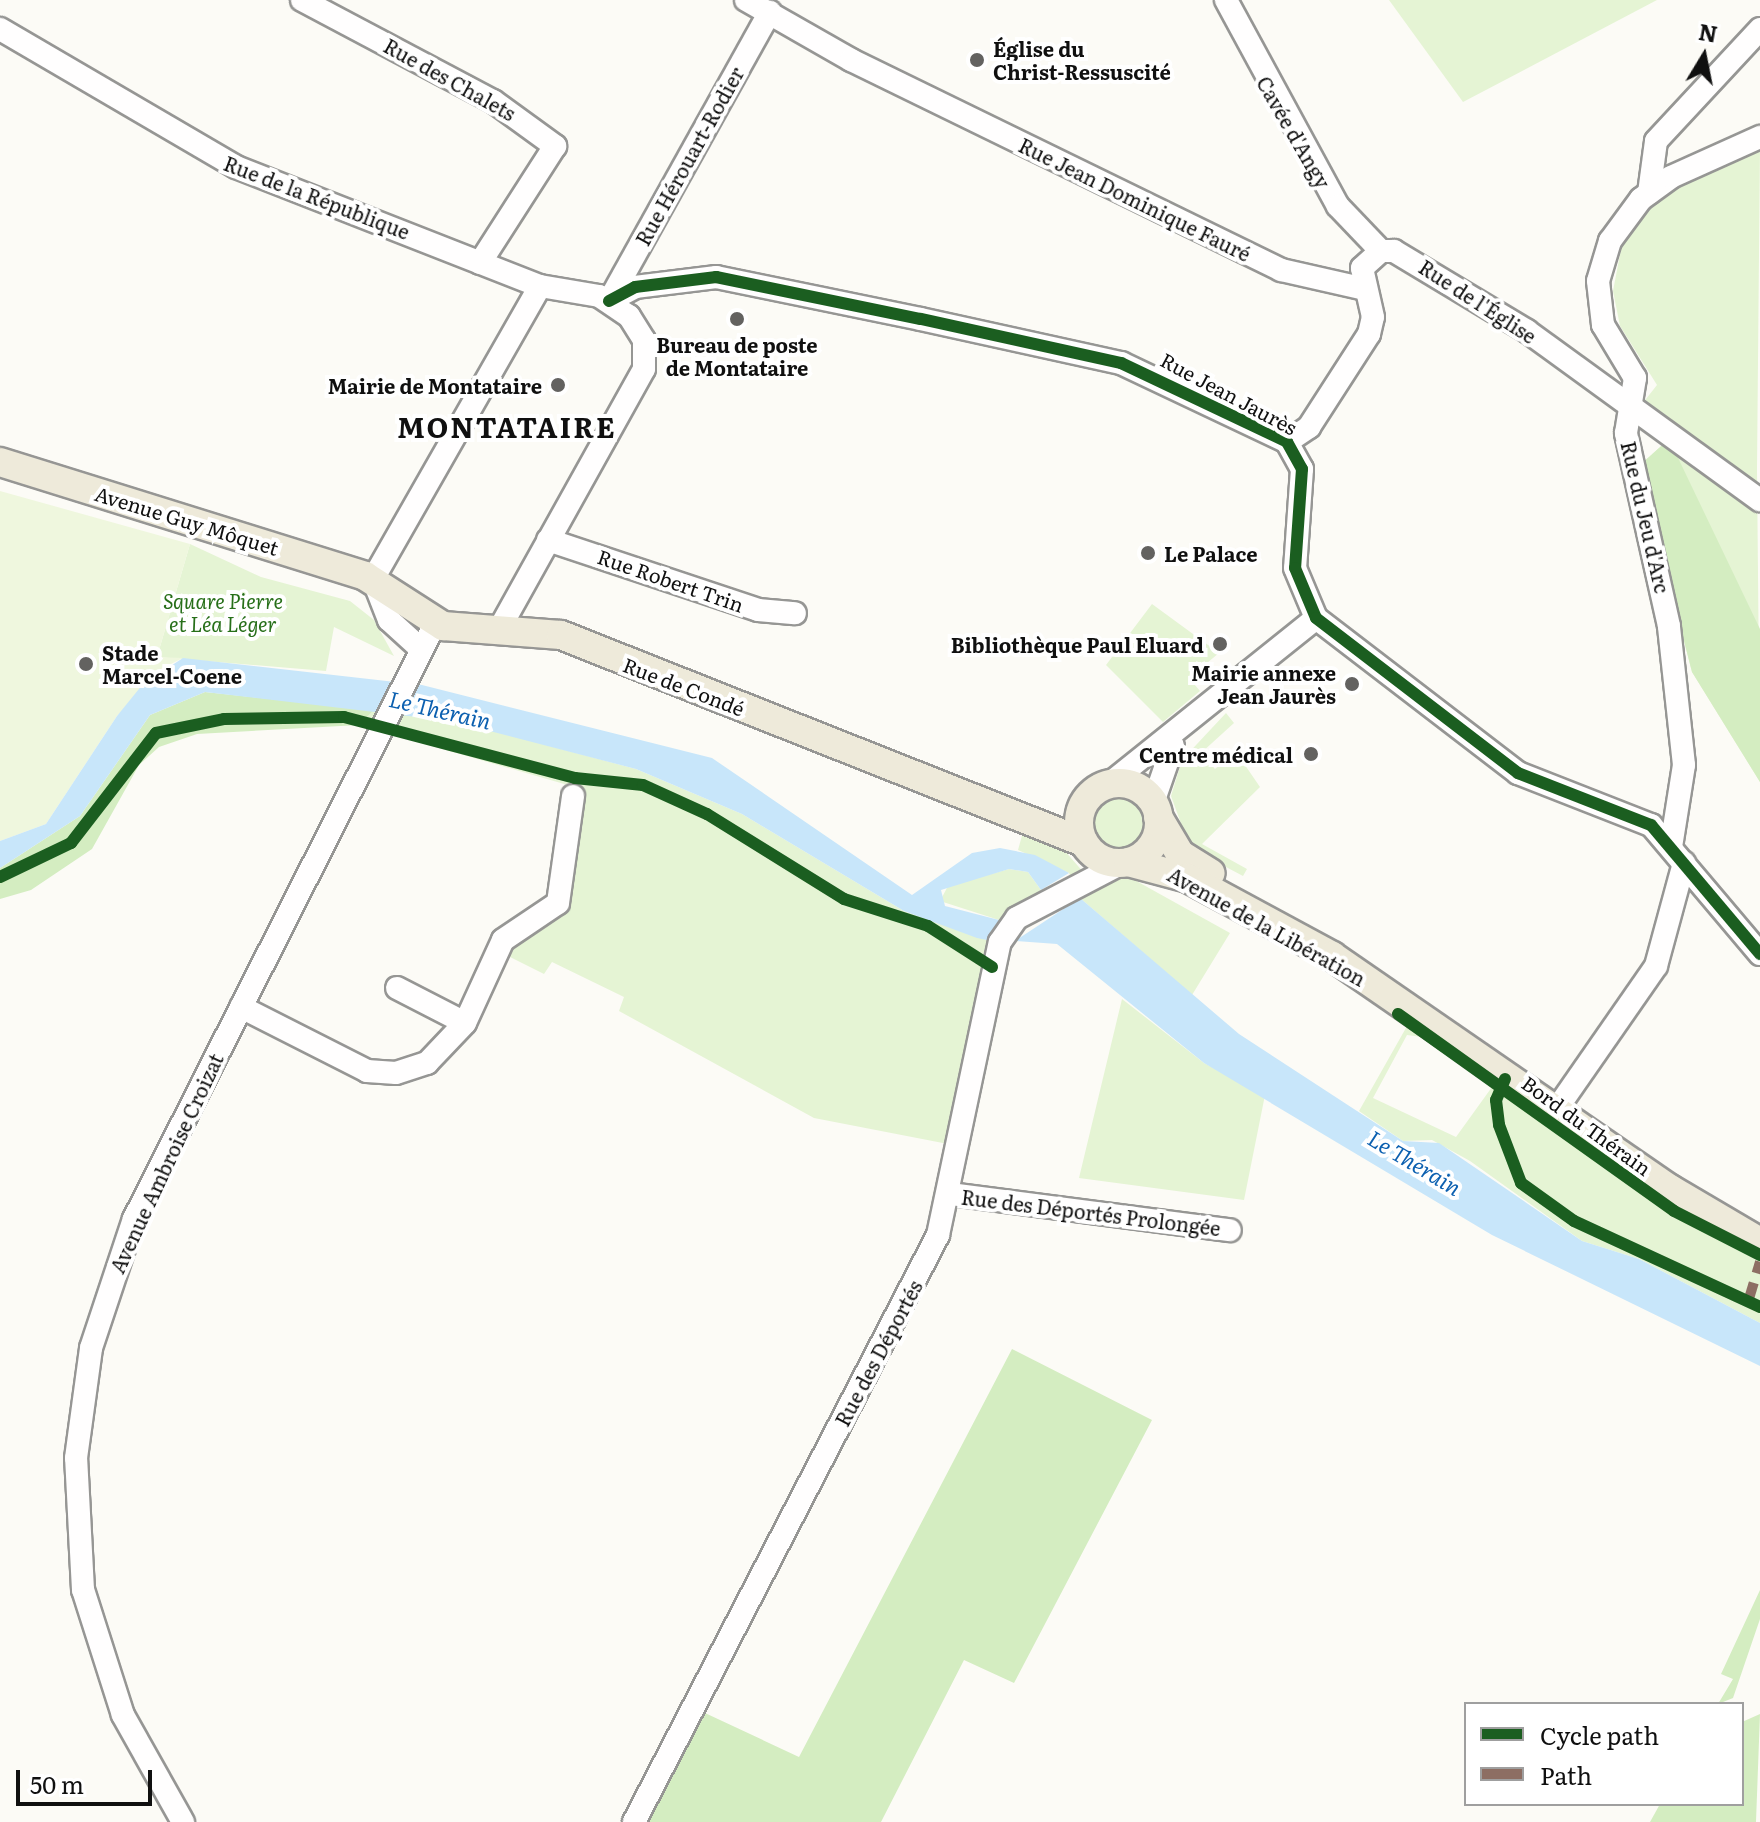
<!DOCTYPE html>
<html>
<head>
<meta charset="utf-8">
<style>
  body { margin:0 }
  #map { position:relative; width:1760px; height:1822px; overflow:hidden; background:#fcfbf6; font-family:Literata,serif }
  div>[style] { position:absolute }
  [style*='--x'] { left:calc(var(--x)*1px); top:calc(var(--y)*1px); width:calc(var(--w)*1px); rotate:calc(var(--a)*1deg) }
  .green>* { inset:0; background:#e5f4d4 }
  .round { border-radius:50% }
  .forest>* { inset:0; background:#d4edc1 }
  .pitch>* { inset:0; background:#eff7de }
  .water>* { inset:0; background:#c8e6fa }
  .roads { filter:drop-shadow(2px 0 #969694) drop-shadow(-2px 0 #969694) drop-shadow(0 2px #969694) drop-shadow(0 -2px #969694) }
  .minor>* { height:22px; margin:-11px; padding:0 11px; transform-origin:11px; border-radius:11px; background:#fffefe }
  .major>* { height:28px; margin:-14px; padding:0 14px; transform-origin:14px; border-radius:14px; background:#eeeada }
  .major>.ring { margin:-14px; padding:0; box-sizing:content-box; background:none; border:28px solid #eeeada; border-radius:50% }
  .quiet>* { height:10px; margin-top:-5px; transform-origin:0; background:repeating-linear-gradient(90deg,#8d6e63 0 20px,transparent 0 30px) }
  .cycleway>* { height:12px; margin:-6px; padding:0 6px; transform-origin:6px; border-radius:6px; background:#1b5e20 }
  .dots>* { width:22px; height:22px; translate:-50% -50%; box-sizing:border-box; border:4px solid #fff; border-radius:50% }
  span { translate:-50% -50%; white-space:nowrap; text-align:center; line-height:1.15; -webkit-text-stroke:8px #fff; paint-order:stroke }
  .poi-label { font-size:20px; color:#101010; font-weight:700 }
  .left { translate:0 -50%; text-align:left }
  .right { translate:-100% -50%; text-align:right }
  .street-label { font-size:20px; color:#101010 }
  .park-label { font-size:20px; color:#276f19; font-style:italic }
  .water-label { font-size:22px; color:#0c60b0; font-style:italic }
  .district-label { font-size:28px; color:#101010; font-weight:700; letter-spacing:2px }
  .legend { position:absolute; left:1464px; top:1702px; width:280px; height:104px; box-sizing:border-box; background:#fff; border:2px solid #9f9f9f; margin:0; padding:10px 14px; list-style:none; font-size:24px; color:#101010 }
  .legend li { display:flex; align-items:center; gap:16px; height:40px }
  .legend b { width:40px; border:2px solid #9f9f9f }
  .north { position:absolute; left:1664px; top:16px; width:80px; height:80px; -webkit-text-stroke:6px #fff; paint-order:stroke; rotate:10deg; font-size:22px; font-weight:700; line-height:32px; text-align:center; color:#101010 }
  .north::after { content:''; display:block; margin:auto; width:28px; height:36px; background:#101010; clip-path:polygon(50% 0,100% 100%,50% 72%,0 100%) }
  .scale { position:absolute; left:16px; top:1770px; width:136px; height:36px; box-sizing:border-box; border:4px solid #101010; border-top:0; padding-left:10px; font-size:24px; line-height:28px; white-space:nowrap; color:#101010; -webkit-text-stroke:6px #fff; paint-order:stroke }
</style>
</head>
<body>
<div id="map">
  <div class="green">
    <div style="clip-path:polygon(1389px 0,1657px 0,1463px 102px)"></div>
    <div style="clip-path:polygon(1760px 147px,1757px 469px,1760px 782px,1692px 672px,1639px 466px,1669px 439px,1642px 404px,1657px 385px,1620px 326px,1613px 291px,1622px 244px,1640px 213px,1680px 183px)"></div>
    <div style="clip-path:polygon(190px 544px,261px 577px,350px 601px,374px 620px,394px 656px,334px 627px,326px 671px,157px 657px)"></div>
    <div style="clip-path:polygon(1152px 604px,1219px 653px,1189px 678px,1200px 691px,1163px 722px,1106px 665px)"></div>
    <div style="clip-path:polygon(374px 710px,471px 725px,636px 769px,742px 814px,904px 911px,987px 940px,948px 1144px,814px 1118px,619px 1011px,624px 997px,552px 962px,544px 974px,506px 955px,569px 903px,585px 790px,359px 725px)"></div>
    <div style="clip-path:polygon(1226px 713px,1234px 723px,1201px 753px,1215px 769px,1236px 752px,1260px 787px,1202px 844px,1247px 869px,1243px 876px,1190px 848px,1171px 796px,1182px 760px)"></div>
    <div class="round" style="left:1093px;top:797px;width:54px;height:54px"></div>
    <div style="clip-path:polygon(1023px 832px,1057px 842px,1085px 874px,1131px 878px,1230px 933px,1192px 995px,1080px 898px,1069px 873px,1018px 850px)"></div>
    <div style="clip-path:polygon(1009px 869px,1028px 872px,1041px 890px,999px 920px,940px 901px,948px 886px)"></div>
    <div style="clip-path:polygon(1122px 999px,1204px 1063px,1265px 1095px,1244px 1200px,1079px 1178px)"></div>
    <div style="clip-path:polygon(evenodd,1411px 1019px,1760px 1250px,1760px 1323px,1639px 1259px,1582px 1241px,1470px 1161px,1432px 1140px,1403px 1141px,1359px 1111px,1411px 1019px,1407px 1035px,1422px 1037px,1492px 1087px,1456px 1137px,1373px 1098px,1407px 1035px)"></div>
  </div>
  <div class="forest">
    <div style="clip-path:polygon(1669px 439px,1760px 629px,1760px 782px,1692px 672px,1639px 466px)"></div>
    <div style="clip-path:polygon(205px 692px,374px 710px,359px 725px,197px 734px,159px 747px,139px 765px,92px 849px,31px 890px,0 899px,0 868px,80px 816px,150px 715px)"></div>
    <div style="clip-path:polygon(1012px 1349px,1152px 1420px,1014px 1683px,964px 1660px,881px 1822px,643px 1822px,705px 1713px,799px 1757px)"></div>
    <div style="clip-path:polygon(1760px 1590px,1760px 1619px,1733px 1698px,1718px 1704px,1733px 1679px,1721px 1674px)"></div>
    <div style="clip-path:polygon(1760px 1714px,1756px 1822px,1650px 1822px,1660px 1804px,1742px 1804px,1742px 1722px)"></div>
  </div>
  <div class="pitch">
    <div style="clip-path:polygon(0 491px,190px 544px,157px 657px,183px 658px,161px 669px,117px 716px,46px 824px,0 841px)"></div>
  </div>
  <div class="water">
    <div style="clip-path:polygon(183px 658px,422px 685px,712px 758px,912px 895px,972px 853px,1000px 848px,1035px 855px,1069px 873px,1041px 890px,1028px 872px,1009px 869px,941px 890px,945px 906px,999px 920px,987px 940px,977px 938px,904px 911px,742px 814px,636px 769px,451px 721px,205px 692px,150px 715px,80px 816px,0 868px,0 841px,46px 824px,117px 716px,143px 684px)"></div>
    <div style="clip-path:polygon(1080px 898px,1239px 1034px,1403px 1141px,1439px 1143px,1582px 1241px,1639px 1259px,1760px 1323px,1760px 1366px,1492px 1235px,1204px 1063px,1057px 944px,1015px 941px)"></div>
  </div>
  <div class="roads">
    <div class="minor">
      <div style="--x:302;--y:0;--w:216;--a:27.9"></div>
      <div style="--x:493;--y:101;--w:77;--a:36"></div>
      <div style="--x:555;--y:146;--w:139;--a:122.7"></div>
      <div style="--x:746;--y:0;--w:121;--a:29.7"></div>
      <div style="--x:851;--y:60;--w:479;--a:26"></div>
      <div style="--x:1281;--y:270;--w:82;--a:12.7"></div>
      <div style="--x:1226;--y:0;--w:234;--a:61.5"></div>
      <div style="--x:1338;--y:206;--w:62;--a:46.3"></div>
      <div style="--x:0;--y:29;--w:273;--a:30.3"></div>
      <div style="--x:236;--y:167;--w:326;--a:21.4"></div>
      <div style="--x:540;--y:286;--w:60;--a:9.6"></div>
      <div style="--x:599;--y:296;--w:36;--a:34"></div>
      <div style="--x:629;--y:316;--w:28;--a:58"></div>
      <div style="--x:644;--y:340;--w:29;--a:90"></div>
      <div style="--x:644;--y:369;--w:296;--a:119.1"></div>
      <div style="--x:1649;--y:193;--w:52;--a:-82.3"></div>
      <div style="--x:1656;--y:141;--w:153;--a:-47.1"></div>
      <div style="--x:609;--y:301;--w:30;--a:-28"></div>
      <div style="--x:635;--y:287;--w:82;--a:-7"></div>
      <div style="--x:716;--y:277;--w:209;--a:11.6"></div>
      <div style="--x:921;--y:319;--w:205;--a:12.4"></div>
      <div style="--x:1121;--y:363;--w:184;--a:25.4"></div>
      <div style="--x:1287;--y:442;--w:31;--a:61"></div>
      <div style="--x:1302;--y:469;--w:99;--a:94"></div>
      <div style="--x:1295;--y:568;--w:54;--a:67.2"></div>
      <div style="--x:1316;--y:618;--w:255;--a:37.5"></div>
      <div style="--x:1518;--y:773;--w:143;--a:21.4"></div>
      <div style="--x:1651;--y:825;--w:169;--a:49.8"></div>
      <div style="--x:609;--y:301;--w:331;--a:-60.9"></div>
      <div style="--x:1287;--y:442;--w:27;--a:-34"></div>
      <div style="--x:1309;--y:427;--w:111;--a:-57.2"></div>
      <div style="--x:1369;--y:334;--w:17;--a:-77"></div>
      <div style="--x:1373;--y:317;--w:50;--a:-102.7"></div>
      <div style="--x:1362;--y:268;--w:25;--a:-42"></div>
      <div style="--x:1381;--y:251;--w:13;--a:0"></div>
      <div style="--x:1394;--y:251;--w:155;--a:31"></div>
      <div style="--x:1527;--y:331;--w:288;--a:36"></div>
      <div style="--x:548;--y:540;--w:221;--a:18.4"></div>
      <div style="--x:758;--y:610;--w:37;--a:5"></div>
      <div style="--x:421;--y:649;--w:43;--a:-137.8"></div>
      <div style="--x:389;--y:620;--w:44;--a:-111.3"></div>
      <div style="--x:373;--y:579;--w:337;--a:-60.3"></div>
      <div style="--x:1109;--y:784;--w:265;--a:-38.7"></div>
      <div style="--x:1153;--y:803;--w:61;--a:-71"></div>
      <div style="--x:1671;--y:847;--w:83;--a:-81"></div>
      <div style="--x:1684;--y:765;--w:140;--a:-96.2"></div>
      <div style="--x:1669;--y:626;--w:198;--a:-102.6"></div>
      <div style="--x:1626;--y:433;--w:56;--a:-80.7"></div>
      <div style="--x:1635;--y:378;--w:62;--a:-121.1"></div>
      <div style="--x:1603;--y:325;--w:44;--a:-96.5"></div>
      <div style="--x:1598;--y:281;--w:42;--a:-73.3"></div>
      <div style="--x:1610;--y:241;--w:52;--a:-53.6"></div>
      <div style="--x:1641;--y:199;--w:37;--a:-36"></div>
      <div style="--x:1671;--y:177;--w:98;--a:-24.2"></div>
      <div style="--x:397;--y:988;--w:76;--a:27.2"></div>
      <div style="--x:241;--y:1007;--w:141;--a:26.9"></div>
      <div style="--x:367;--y:1071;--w:29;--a:4"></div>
      <div style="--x:396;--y:1073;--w:33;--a:-18"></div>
      <div style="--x:427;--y:1063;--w:55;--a:-46.5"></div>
      <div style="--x:465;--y:1023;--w:91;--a:-65.4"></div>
      <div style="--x:503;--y:940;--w:66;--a:-33.9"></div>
      <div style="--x:558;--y:903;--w:108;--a:-82"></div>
      <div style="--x:1556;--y:1110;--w:175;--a:-55.2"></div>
      <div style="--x:1656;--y:966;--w:107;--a:-74.8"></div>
      <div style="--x:951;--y:1194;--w:281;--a:7.4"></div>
      <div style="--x:183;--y:1822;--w:123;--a:-119.3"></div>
      <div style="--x:123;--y:1715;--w:131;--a:-107.7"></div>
      <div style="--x:83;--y:1590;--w:132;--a:-93"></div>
      <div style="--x:76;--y:1458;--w:111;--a:-82.2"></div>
      <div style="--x:91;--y:1348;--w:136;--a:-71.6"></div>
      <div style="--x:134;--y:1219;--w:667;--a:-63.17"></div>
      <div style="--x:634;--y:1822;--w:661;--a:-62.62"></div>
      <div style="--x:938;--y:1235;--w:299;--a:-78.1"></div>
      <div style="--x:1000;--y:942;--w:29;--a:-55"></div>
      <div style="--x:1017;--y:918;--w:119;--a:-27.6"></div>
    </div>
    <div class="major">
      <div style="--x:0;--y:462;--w:382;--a:17.3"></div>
      <div style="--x:365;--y:576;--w:93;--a:32.7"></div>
      <div style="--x:443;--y:626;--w:118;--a:4.4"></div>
      <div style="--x:561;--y:635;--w:562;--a:21.63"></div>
      <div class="ring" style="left:1079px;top:783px;width:52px;height:52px"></div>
      <div style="--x:1158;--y:817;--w:43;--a:59.3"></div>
      <div style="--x:1180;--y:854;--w:36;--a:32"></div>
      <div style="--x:1128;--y:862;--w:62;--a:14.9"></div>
      <div style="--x:1188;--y:878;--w:164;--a:28.4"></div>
      <div style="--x:1332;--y:956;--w:411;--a:34.6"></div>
      <div style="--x:1670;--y:1189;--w:104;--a:30.5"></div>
    </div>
  </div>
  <div class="quiet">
    <div style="--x:1748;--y:1302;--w:42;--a:-73.3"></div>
  </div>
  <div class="cycleway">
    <div style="--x:609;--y:301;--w:30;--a:-28"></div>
    <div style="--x:635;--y:287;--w:82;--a:-7"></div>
    <div style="--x:716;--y:277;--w:209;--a:11.6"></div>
    <div style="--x:921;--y:319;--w:205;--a:12.4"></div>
    <div style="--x:1121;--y:363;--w:184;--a:25.4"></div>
    <div style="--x:1287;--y:442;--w:31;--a:61"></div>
    <div style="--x:1302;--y:469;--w:99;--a:94"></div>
    <div style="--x:1295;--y:568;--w:54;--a:67.2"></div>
    <div style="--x:1316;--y:618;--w:255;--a:37.5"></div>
    <div style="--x:1518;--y:773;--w:143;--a:21.4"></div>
    <div style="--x:1651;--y:825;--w:169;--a:49.8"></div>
    <div style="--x:0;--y:877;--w:79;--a:-25.6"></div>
    <div style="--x:71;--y:843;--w:139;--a:-52.3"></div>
    <div style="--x:156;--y:733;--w:69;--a:-11.6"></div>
    <div style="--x:224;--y:719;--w:120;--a:-1"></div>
    <div style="--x:344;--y:717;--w:239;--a:14.8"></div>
    <div style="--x:575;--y:778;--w:68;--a:5.9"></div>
    <div style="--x:643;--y:785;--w:70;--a:24.4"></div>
    <div style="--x:707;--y:814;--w:161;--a:31.8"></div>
    <div style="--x:844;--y:899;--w:88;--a:17.8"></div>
    <div style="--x:928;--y:926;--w:76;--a:32.6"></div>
    <div style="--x:1398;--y:1014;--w:339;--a:35.5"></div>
    <div style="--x:1674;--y:1211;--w:97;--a:27.1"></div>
    <div style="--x:1505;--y:1079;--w:23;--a:113"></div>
    <div style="--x:1496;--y:1100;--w:25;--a:83"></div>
    <div style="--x:1499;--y:1125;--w:62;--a:69.2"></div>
    <div style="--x:1521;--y:1183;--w:65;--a:35.6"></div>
    <div style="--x:1574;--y:1221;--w:205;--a:24.8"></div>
  </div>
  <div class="dots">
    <div style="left:977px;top:60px;background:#636260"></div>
    <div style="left:737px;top:319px;background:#636260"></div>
    <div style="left:558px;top:385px;background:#636260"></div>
    <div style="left:1148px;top:553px;background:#636260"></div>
    <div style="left:1220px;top:644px;background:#636260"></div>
    <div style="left:86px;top:664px;background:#636260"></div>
    <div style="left:1352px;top:684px;background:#636260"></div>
    <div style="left:1311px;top:754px;background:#636260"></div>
  </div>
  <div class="poi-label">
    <span class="left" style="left:993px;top:60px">Église du<br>Christ-Ressuscité</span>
    <span style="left:737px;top:356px">Bureau de poste<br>de Montataire</span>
    <span class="right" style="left:542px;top:385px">Mairie de Montataire</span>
    <span class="left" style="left:1164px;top:553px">Le Palace</span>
    <span class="right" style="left:1204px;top:644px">Bibliothèque Paul Eluard</span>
    <span class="left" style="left:102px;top:664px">Stade<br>Marcel-Coene</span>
    <span class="right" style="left:1336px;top:684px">Mairie annexe<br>Jean Jaurès</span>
    <span class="right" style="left:1293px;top:754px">Centre médical</span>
  </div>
  <div class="street-label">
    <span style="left:450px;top:79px;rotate:29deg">Rue des Chalets</span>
    <span style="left:1294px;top:132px;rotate:60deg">Cavée d'Angy</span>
    <span style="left:689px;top:156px;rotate:-61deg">Rue Hérouart-Rodier</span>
    <span style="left:317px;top:197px;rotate:21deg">Rue de la République</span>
    <span style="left:1135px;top:199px;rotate:26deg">Rue Jean Dominique Fauré</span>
    <span style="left:1478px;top:301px;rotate:33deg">Rue de l'Église</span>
    <span style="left:1229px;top:393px;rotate:28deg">Rue Jean Jaurès</span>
    <span style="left:1646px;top:517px;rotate:77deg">Rue du Jeu d'Arc</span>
    <span style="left:187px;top:520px;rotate:17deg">Avenue Guy Môquet</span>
    <span style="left:671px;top:580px;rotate:19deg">Rue Robert Trin</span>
    <span style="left:684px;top:686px;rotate:21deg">Rue de Condé</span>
    <span style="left:1267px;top:926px;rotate:29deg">Avenue de la Libération</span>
    <span style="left:1587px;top:1125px;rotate:36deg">Bord du Thérain</span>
    <span style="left:166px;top:1163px;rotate:-65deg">Avenue Ambroise Croizat</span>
    <span style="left:1091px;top:1212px;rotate:7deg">Rue des Déportés Prolongée</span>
    <span style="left:878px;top:1353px;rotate:-62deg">Rue des Déportés</span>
  </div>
  <div class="park-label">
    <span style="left:223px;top:612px">Square Pierre<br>et Léa Léger</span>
  </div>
  <div class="water-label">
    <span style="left:440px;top:709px;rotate:13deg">Le Thérain</span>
    <span style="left:1415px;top:1162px;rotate:31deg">Le Thérain</span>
  </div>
  <div class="district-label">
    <span style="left:507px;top:426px">MONTATAIRE</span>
  </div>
  <ul class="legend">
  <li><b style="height:10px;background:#1b5e20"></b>Cycle path</li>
  <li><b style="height:10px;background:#8d6e63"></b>Path</li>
  </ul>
  <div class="north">N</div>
  <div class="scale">50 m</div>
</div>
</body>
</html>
